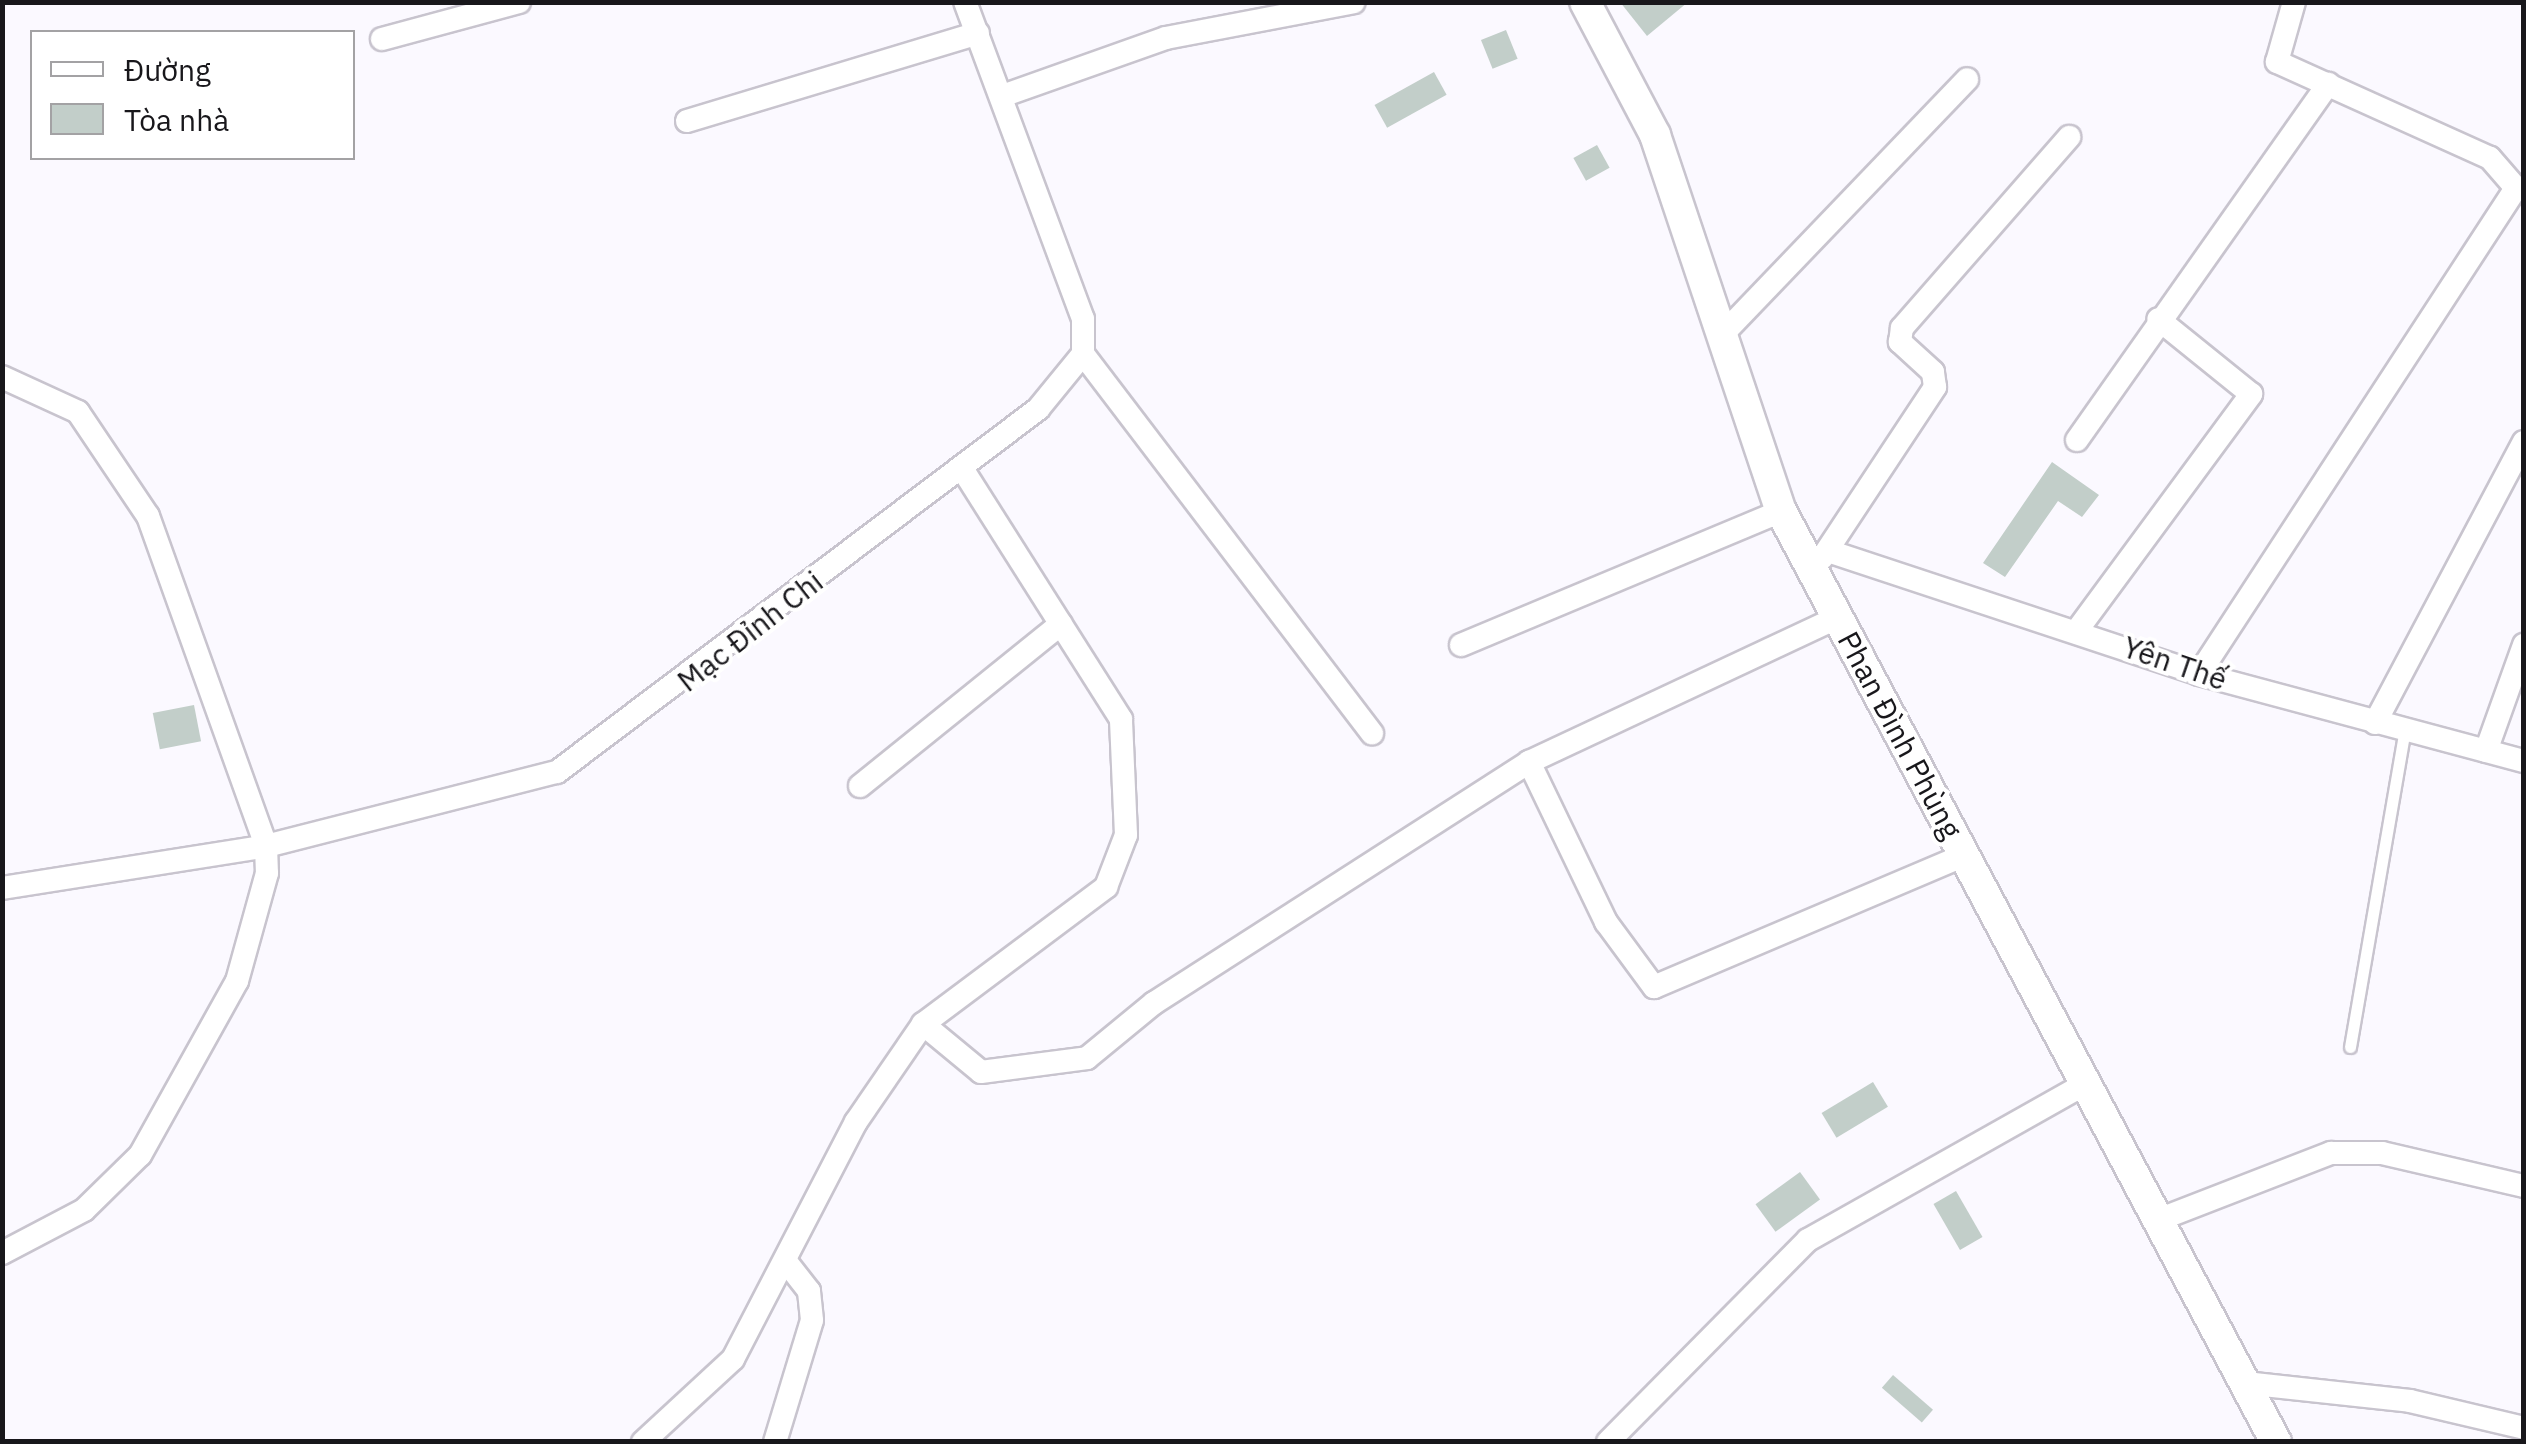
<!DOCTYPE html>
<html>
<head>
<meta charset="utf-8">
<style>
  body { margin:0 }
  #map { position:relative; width:2526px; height:1444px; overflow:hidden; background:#fbf9ff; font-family:"IBM Plex Sans",sans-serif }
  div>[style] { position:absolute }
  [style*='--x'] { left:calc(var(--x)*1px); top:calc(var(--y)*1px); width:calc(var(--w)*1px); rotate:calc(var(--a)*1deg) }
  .building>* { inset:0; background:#c2cec9; transform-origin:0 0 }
  .roads { filter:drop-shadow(2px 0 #c8c4ce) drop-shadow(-2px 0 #c8c4ce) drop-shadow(0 2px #c8c4ce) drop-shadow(0 -2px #c8c4ce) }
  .service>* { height:11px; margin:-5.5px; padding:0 5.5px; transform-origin:5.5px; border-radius:5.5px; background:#fff }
  .minor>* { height:22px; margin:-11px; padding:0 11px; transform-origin:11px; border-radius:11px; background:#fff }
  .tertiary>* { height:30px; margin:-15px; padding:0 15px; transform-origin:15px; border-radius:15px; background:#fff }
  span { translate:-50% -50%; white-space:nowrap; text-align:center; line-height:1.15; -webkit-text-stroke:8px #fff; paint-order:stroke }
  .street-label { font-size:30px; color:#18171b }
  .frame { position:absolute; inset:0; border:5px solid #18171b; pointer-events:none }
  .legend { position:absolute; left:30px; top:30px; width:325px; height:130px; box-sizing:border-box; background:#fff; border:2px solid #a3a2a4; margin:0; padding:12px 18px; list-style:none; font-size:30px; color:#18171b }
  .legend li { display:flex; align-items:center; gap:20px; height:50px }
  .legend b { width:50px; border:2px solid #a3a2a4 }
</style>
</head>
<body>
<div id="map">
  <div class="building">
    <div style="clip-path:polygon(1620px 2px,1688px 2px,1647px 36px)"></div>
    <div style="left:1506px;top:30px;width:31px;height:27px;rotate:68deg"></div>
    <div style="left:1434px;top:72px;width:26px;height:68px;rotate:61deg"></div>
    <div style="left:1597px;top:145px;width:26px;height:27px;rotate:61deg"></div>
    <div style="clip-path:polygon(2052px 462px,2099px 495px,2082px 517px,2058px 501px,2005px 577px,1983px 563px)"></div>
    <div style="left:194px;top:705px;width:37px;height:42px;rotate:79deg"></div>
    <div style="left:1873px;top:1082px;width:29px;height:60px;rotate:59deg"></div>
    <div style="left:1800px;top:1172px;width:34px;height:55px;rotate:54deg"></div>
    <div style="left:1956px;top:1191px;width:53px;height:26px;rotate:60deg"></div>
    <div style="left:1893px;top:1375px;width:53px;height:17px;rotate:41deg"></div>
  </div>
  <div class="roads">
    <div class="service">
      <div style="--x:2350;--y:1047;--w:322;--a:-80.2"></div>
    </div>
    <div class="minor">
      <div style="--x:382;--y:39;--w:142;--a:-15.1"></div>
      <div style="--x:1005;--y:95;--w:171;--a:-19.5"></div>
      <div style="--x:1166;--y:38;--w:191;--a:-10.8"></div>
      <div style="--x:687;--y:121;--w:304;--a:-16.8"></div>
      <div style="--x:1720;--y:337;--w:357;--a:-46.2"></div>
      <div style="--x:1083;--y:354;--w:477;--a:52.7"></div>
      <div style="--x:2;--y:377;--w:84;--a:24.7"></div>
      <div style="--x:78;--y:412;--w:125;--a:56.1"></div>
      <div style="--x:148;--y:516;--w:350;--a:70.3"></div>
      <div style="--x:266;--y:846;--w:27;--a:88"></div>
      <div style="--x:267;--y:873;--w:112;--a:105.5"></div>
      <div style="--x:237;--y:981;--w:199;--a:119.1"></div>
      <div style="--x:140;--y:1155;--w:78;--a:135.5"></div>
      <div style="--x:84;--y:1210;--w:93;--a:152.3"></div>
      <div style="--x:2077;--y:440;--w:436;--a:-54.8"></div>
      <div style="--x:1831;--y:552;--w:388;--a:18.3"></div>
      <div style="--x:2199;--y:674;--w:336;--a:15"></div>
      <div style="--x:1822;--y:558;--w:205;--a:-56.5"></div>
      <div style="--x:1935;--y:387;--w:15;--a:-98"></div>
      <div style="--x:1933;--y:372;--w:45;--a:-137.7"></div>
      <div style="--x:1900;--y:342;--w:14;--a:-82"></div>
      <div style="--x:1902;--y:328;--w:254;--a:-48.8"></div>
      <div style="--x:2078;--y:629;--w:292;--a:-53.6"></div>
      <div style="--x:2251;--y:394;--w:119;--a:-141.1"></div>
      <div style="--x:1461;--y:645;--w:347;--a:-22.7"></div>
      <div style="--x:2199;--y:674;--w:580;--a:-56.89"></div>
      <div style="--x:2516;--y:188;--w:40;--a:-131"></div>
      <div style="--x:2490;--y:158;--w:234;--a:-155.7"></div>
      <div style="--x:2277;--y:62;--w:62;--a:-74.2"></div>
      <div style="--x:2375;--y:723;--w:318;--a:-62.1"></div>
      <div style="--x:2486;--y:751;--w:113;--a:-70.3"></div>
      <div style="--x:1529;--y:762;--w:178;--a:64.3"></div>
      <div style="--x:1606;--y:922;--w:81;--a:53.6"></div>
      <div style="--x:1654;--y:987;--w:338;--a:-23"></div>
      <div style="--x:860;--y:786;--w:258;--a:-38.9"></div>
      <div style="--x:2;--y:888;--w:267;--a:-9"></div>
      <div style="--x:266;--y:846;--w:300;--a:-14.3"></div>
      <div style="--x:557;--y:772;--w:603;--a:-37.04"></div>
      <div style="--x:1038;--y:409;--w:71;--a:-50.7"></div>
      <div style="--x:1083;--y:354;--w:35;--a:-90"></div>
      <div style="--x:1083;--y:319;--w:338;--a:-110.4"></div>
      <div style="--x:923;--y:1024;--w:75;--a:39.6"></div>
      <div style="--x:981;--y:1072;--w:107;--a:-7.5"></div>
      <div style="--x:1087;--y:1058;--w:87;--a:-39.4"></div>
      <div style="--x:1154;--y:1003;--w:446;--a:-32.7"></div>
      <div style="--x:1529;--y:762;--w:340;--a:-25.1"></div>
      <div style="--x:2158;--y:1220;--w:186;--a:-21.2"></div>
      <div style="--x:2331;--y:1153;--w:51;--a:0"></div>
      <div style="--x:2382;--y:1153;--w:146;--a:13.1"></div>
      <div style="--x:2245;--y:1383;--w:166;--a:6.2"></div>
      <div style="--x:2410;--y:1401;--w:117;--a:13.3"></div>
      <div style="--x:643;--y:1442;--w:122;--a:-42.7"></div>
      <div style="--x:733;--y:1359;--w:267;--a:-62.6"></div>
      <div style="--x:856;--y:1122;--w:119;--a:-55.6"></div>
      <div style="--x:923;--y:1024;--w:229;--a:-36.8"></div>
      <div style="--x:1106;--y:887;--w:56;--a:-69"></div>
      <div style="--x:1126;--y:835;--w:116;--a:-92.5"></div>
      <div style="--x:1121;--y:719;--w:297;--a:-122.4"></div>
      <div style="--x:775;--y:1442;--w:127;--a:-73.1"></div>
      <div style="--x:812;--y:1320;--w:29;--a:-96"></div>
      <div style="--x:809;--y:1291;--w:34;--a:-128"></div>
      <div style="--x:1608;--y:1442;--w:284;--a:-45.3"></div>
      <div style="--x:1808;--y:1240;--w:316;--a:-29.4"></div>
    </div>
    <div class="tertiary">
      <div style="--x:1585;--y:2;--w:150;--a:62.2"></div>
      <div style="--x:1655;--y:135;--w:397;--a:71.5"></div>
      <div style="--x:1781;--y:511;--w:1054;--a:62"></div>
    </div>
  </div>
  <div class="street-label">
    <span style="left:750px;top:631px;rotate:-38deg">Mạc Đỉnh Chi</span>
    <span style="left:2175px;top:663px;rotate:19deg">Yên Thế</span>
    <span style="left:1900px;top:735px;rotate:62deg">Phan Đình Phùng</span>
  </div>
  <div class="frame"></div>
  <ul class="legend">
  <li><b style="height:12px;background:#fff"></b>Đường</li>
  <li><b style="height:28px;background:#c2cec9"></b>Tòa nhà</li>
  </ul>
</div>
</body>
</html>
